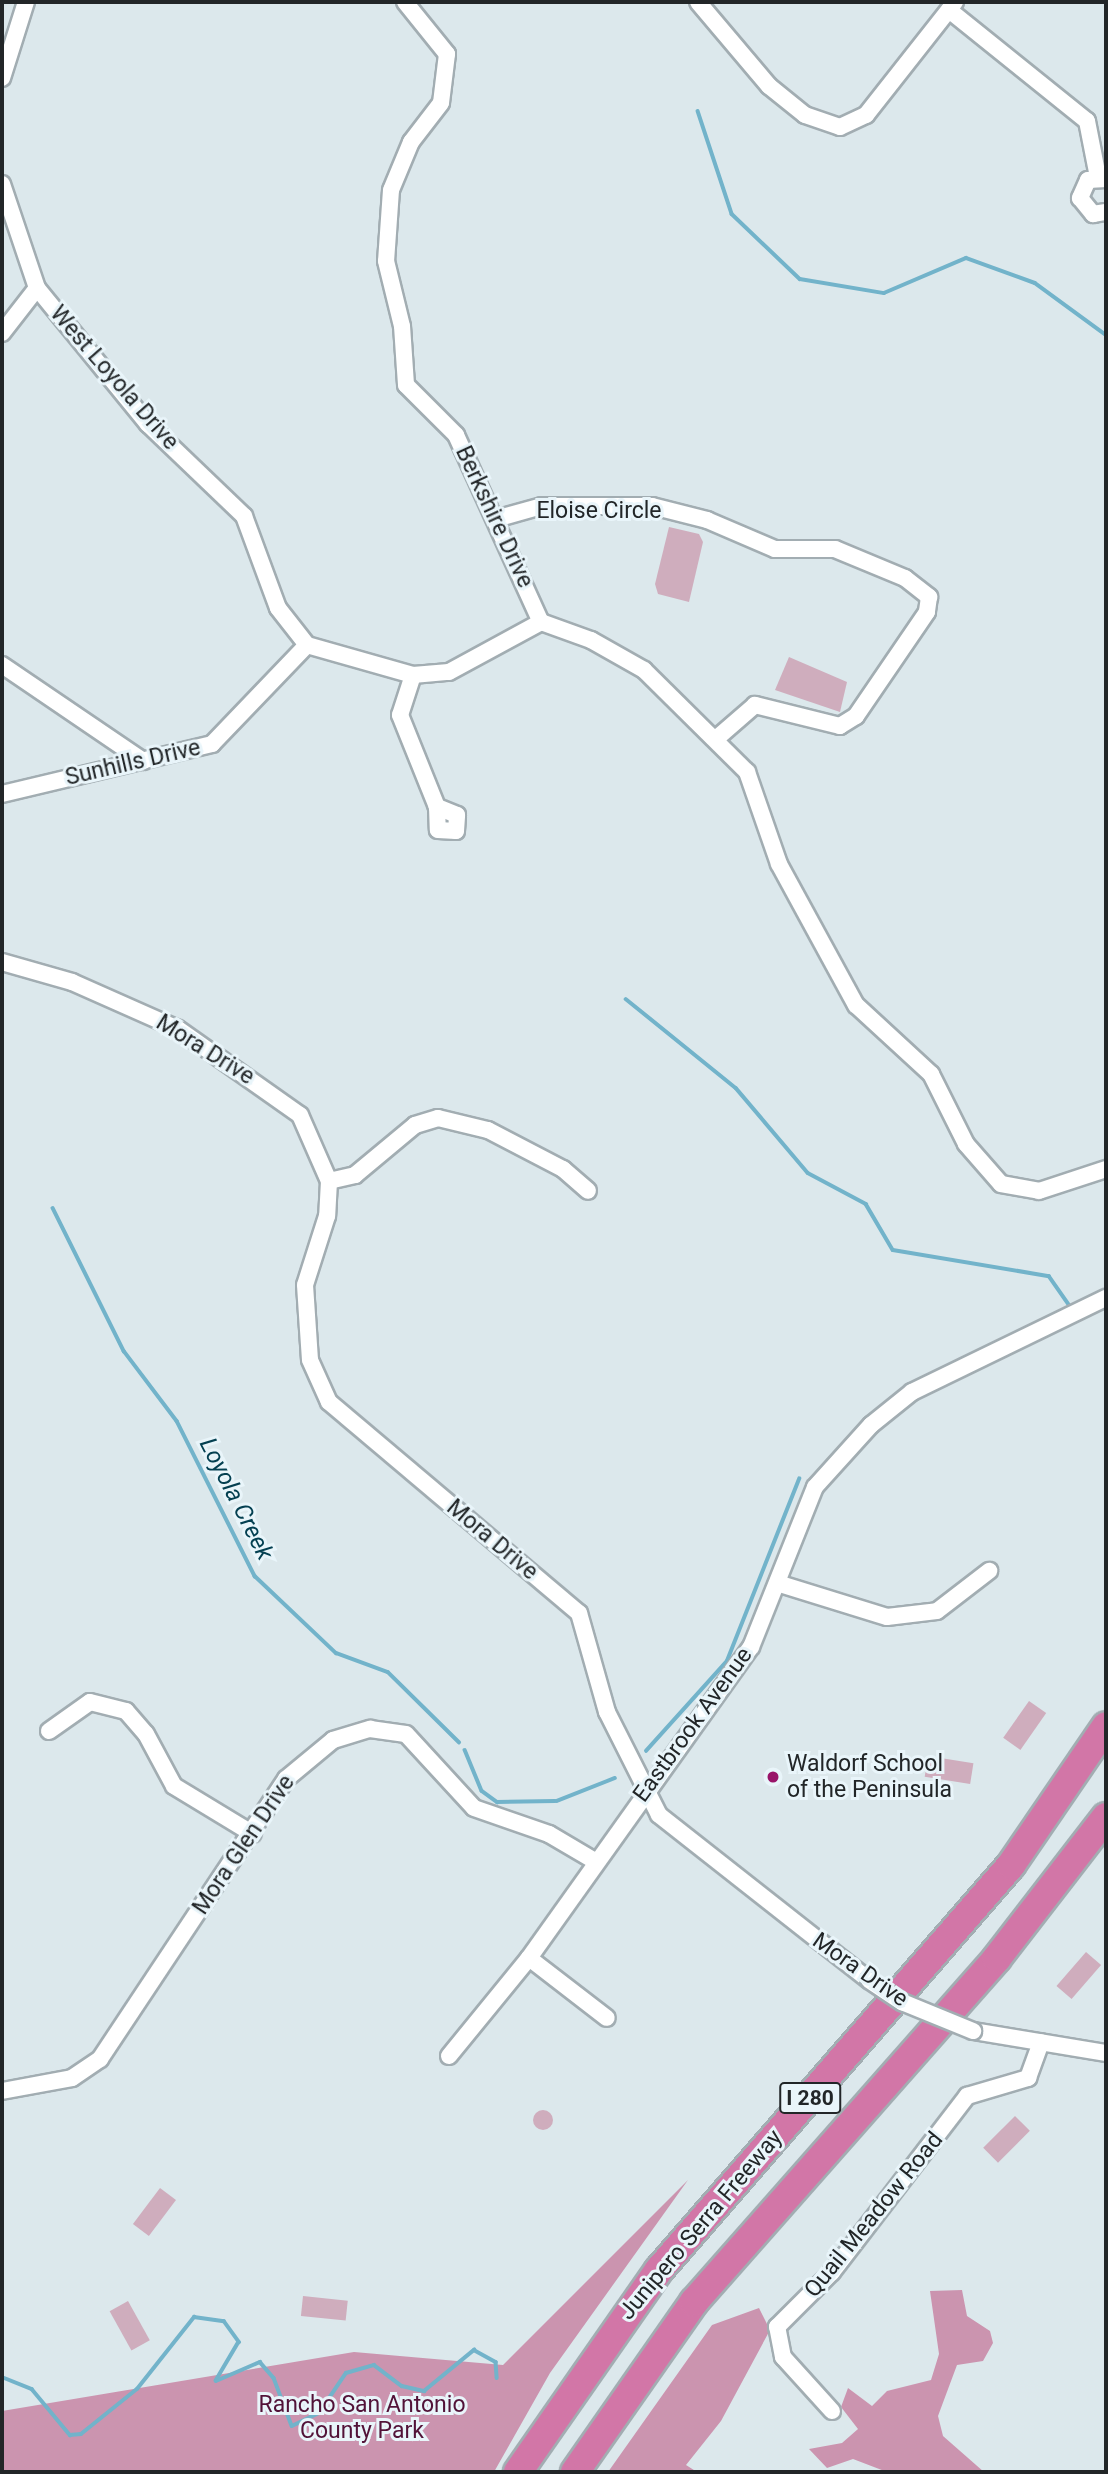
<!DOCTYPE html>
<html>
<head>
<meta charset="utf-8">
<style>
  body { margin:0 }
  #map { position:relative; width:1108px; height:2474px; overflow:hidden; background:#dce8ec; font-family:Roboto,sans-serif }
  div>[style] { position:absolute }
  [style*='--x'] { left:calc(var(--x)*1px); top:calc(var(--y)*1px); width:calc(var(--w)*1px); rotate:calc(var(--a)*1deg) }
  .green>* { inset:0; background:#cfadbd; transform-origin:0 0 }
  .round { border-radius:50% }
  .forest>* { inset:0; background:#cb94af }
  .stream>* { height:3.5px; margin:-1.75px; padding:0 1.75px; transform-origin:1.75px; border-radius:1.75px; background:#72b3ca }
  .roads { filter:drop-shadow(2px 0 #a2adb2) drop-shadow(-2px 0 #a2adb2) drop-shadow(0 2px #a2adb2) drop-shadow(0 -2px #a2adb2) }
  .street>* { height:16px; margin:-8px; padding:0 8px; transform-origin:8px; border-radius:8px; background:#fff }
  .highway>* { height:28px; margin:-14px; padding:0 14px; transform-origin:14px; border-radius:14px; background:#d276a7 }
  .bridges { filter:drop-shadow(2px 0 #a2adb2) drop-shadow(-2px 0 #a2adb2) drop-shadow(0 2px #a2adb2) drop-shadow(0 -2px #a2adb2) }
  .street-bridge>* { height:16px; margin:-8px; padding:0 8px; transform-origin:8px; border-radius:8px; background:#fff }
  .dots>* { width:19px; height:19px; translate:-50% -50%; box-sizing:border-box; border:4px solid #e9f5fa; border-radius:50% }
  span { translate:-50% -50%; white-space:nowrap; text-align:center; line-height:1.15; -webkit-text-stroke:6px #e9f5fa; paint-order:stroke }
  .shield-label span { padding:2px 5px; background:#e9f5fa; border:2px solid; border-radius:5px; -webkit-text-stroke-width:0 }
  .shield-label { font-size:21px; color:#222628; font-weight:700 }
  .street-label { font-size:23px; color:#222628 }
  .poi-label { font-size:23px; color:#222628 }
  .left { translate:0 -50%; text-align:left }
  .park-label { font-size:23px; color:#521238 }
  .water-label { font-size:24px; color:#044051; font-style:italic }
  .frame { position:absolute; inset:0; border:4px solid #222628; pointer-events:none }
</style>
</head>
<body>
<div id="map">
  <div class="green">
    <div style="clip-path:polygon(669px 527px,699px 534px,703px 542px,689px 602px,658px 594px,655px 584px)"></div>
    <div style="clip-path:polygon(789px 657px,847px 682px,840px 712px,775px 690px)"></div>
    <div style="left:1029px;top:1701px;width:21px;height:45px;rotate:35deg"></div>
    <div style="left:928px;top:1756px;width:46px;height:21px;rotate:9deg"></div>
    <div style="left:1086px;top:1952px;width:20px;height:45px;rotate:41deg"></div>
    <div class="round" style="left:533px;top:2110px;width:20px;height:20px"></div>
    <div style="left:1015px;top:2116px;width:21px;height:45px;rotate:45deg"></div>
    <div style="left:160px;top:2188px;width:20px;height:45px;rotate:37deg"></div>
    <div style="left:303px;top:2296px;width:45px;height:20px;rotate:6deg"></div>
    <div style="left:128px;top:2301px;width:45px;height:21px;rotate:61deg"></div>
  </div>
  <div class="forest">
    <div style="clip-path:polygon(688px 2180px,550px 2373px,494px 2472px,2px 2472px,2px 2411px,354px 2352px,503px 2365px)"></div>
    <div style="clip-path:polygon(962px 2290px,967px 2316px,990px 2331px,993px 2343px,983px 2361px,957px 2365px,938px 2416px,943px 2436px,984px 2472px,887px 2472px,853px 2459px,827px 2468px,809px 2449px,842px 2443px,858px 2429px,841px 2407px,848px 2388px,872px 2406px,887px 2391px,931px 2380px,939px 2354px,930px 2291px)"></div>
    <div style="clip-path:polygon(759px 2308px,770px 2330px,721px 2421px,686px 2465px,697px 2472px,608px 2472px,712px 2325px)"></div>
  </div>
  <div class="stream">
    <div style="--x:698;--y:111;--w:108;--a:71.7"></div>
    <div style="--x:732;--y:214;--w:94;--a:43.7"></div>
    <div style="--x:800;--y:279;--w:85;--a:9.5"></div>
    <div style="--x:884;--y:293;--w:89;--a:-23.1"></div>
    <div style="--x:966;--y:258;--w:73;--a:19.9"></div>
    <div style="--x:1035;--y:283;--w:88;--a:36.2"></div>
    <div style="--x:626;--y:999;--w:141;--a:39"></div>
    <div style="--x:736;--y:1088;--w:111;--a:49.7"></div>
    <div style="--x:808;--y:1173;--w:66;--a:28.1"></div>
    <div style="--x:866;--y:1204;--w:53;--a:59.6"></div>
    <div style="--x:893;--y:1250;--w:158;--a:9.5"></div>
    <div style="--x:1049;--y:1276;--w:37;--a:55"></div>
    <div style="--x:53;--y:1208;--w:160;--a:63.6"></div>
    <div style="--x:124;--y:1351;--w:88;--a:52.9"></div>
    <div style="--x:177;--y:1421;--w:174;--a:63.3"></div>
    <div style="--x:255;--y:1576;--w:112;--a:43.5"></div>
    <div style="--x:336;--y:1653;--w:55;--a:20.1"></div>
    <div style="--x:388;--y:1672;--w:100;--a:44.6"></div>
    <div style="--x:465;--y:1750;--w:44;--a:67.5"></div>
    <div style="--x:482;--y:1791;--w:19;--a:36"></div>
    <div style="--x:497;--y:1802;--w:58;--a:-1"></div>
    <div style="--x:646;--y:1751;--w:121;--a:-48"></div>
    <div style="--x:727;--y:1661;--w:196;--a:-68.4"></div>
    <div style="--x:557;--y:1801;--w:62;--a:-21.6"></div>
    <div style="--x:2;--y:2377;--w:32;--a:22"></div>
    <div style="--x:32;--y:2389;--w:60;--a:50.4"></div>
    <div style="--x:70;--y:2435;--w:11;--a:-5"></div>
    <div style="--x:81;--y:2434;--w:72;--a:-38.8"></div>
    <div style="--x:137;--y:2389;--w:92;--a:-51.6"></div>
    <div style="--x:194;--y:2317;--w:30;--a:8"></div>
    <div style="--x:224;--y:2321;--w:26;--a:54"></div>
    <div style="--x:239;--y:2342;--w:45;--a:120.5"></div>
    <div style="--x:216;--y:2381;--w:48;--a:-23.4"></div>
    <div style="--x:260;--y:2362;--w:21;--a:49"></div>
    <div style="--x:274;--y:2378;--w:51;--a:69.4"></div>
    <div style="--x:292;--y:2426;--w:30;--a:-26"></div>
    <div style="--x:319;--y:2413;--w:48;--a:-56"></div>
    <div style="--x:346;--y:2373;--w:29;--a:-16"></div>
    <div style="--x:374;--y:2365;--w:35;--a:37"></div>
    <div style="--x:402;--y:2386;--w:23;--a:13"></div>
    <div style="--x:424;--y:2391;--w:65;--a:-39.4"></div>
    <div style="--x:474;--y:2350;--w:25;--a:29"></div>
    <div style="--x:496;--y:2362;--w:16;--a:86"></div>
  </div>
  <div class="roads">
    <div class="street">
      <div style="--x:405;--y:2;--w:67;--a:51.1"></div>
      <div style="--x:447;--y:54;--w:49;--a:97"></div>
      <div style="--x:441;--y:103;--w:49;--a:127.6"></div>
      <div style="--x:411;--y:142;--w:52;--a:112.6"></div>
      <div style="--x:391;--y:190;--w:71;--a:94"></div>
      <div style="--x:386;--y:261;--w:67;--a:76.2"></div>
      <div style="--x:402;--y:326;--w:59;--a:86.1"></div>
      <div style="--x:406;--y:385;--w:71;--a:45"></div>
      <div style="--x:456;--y:435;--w:205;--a:65.6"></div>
      <div style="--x:698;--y:2;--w:110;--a:49.8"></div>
      <div style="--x:769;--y:86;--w:46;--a:38.9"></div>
      <div style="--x:805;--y:115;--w:37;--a:19"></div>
      <div style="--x:840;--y:127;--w:29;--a:-25"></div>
      <div style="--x:866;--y:115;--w:144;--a:-51.8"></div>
      <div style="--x:949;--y:10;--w:177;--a:38.8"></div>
      <div style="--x:1087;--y:121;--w:57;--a:78.9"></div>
      <div style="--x:2;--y:78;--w:80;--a:-72.5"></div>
      <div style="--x:1106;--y:179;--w:18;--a:177"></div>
      <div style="--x:1088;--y:180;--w:20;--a:114"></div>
      <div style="--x:1080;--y:198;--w:21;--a:51"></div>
      <div style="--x:1093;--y:214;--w:13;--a:-9"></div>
      <div style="--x:2;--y:184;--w:110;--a:71.4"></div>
      <div style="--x:37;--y:288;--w:176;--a:50.8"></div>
      <div style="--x:148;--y:424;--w:133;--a:43.8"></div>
      <div style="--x:244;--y:516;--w:98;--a:69.7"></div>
      <div style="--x:278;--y:608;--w:47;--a:51.9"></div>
      <div style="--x:307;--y:645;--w:110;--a:15.8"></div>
      <div style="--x:413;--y:675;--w:36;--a:-5"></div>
      <div style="--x:449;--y:672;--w:105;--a:-28.5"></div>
      <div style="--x:541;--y:622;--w:53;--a:19.8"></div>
      <div style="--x:591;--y:640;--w:61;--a:29.5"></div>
      <div style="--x:644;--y:670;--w:145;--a:44.7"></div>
      <div style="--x:747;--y:772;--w:97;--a:70.8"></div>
      <div style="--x:779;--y:864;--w:161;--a:61.4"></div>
      <div style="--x:856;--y:1005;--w:102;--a:42.6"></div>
      <div style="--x:931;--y:1074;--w:78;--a:63.4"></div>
      <div style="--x:966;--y:1144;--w:53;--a:48.8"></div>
      <div style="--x:1001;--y:1184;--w:39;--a:10"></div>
      <div style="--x:1039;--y:1191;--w:71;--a:-18.2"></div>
      <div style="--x:2;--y:333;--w:57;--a:-52.1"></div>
      <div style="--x:499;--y:518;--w:45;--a:-15.6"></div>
      <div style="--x:542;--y:506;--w:110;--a:0"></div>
      <div style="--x:652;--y:506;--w:57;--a:14.3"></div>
      <div style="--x:707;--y:520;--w:74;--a:23.1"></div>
      <div style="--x:775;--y:549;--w:60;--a:0"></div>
      <div style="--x:835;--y:549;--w:76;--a:22.5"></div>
      <div style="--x:905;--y:578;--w:31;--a:38"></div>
      <div style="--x:929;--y:597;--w:15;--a:98"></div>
      <div style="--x:927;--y:612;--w:126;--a:124.3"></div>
      <div style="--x:856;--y:716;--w:19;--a:148"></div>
      <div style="--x:840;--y:726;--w:88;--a:-166.1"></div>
      <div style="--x:755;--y:705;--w:49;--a:139.1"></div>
      <div style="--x:2;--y:665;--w:171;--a:34.2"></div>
      <div style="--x:413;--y:675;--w:42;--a:108"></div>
      <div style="--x:400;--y:715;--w:99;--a:68.1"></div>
      <div style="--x:437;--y:807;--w:23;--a:88"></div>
      <div style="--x:438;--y:830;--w:18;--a:3"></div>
      <div style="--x:456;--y:831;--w:16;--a:-86"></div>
      <div style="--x:457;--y:815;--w:22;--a:-158"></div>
      <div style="--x:2;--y:794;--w:216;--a:-13.4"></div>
      <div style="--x:212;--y:744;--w:137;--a:-46.2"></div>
      <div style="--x:2;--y:962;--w:73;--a:15.9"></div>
      <div style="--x:72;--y:982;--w:116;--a:23.9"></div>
      <div style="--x:178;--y:1029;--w:149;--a:35.2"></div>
      <div style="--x:300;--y:1115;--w:72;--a:66.3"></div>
      <div style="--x:329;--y:1181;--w:35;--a:93"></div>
      <div style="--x:327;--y:1216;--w:72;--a:107.7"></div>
      <div style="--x:305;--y:1285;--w:75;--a:86.2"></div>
      <div style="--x:310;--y:1360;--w:46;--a:65.7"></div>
      <div style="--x:329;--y:1402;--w:327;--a:40.2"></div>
      <div style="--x:579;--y:1613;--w:103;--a:74.2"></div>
      <div style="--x:607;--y:1712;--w:115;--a:63.2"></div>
      <div style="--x:659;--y:1815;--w:267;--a:38.2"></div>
      <div style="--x:329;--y:1181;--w:27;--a:-13"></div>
      <div style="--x:355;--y:1175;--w:78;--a:-39.8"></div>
      <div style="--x:415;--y:1125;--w:24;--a:-17"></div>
      <div style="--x:438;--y:1118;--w:51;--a:13.5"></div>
      <div style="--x:488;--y:1130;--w:85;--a:27.5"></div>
      <div style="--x:563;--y:1169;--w:33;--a:41"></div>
      <div style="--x:777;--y:1583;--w:115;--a:17.2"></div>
      <div style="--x:887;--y:1617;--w:50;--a:-6.8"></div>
      <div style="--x:937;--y:1611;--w:66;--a:-37.6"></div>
      <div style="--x:49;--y:1731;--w:50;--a:-35.3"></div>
      <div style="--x:90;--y:1702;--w:37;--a:14"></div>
      <div style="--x:126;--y:1711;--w:30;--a:49"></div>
      <div style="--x:146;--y:1734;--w:59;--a:61.7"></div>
      <div style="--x:174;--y:1786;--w:92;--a:31.3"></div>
      <div style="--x:529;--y:1958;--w:98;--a:37.6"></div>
      <div style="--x:973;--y:2031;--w:135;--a:9.4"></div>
      <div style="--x:449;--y:2056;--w:127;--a:-50.8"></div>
      <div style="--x:529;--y:1958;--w:382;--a:-54.5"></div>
      <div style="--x:751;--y:1647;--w:172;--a:-68.2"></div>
      <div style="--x:815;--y:1487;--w:84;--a:-47.9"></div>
      <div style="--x:871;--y:1425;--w:53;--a:-38.8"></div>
      <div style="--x:912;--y:1392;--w:216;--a:-25.9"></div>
      <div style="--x:2;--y:2091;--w:71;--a:-10.5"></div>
      <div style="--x:72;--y:2078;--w:34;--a:-34"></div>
      <div style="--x:100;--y:2059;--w:336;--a:-56.4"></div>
      <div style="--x:286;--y:1779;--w:61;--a:-39.7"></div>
      <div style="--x:333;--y:1740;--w:39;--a:-17"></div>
      <div style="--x:370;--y:1729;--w:36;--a:8"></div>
      <div style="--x:406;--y:1734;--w:100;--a:47.4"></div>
      <div style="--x:474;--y:1808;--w:79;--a:19.1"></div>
      <div style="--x:549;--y:1834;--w:51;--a:30.6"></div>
      <div style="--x:832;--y:2411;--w:73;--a:-132.2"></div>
      <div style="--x:783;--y:2357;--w:31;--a:-101"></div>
      <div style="--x:777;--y:2327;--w:78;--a:-45"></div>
      <div style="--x:832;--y:2272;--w:222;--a:-52.5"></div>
      <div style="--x:967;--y:2096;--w:64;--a:-16.4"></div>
      <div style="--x:1028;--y:2078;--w:38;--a:-70"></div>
    </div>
    <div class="highway">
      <div style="--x:518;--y:2472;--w:246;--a:-55.1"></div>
      <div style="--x:659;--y:2270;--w:537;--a:-49"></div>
      <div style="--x:1011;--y:1865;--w:168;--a:-55.6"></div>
      <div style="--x:575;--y:2472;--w:208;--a:-55"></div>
      <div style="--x:694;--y:2302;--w:458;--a:-48.6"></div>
      <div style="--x:997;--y:1958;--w:178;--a:-52.3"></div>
    </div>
  </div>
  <div class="bridges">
    <div class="street-bridge">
      <div style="--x:869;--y:1980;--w:40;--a:34"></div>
      <div style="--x:902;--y:2002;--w:77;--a:22.2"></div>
    </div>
  </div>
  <div class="dots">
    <div style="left:773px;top:1777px;background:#991469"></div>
  </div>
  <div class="shield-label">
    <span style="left:810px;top:2098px">I 280</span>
  </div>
  <div class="street-label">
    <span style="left:114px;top:378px;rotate:49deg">West Loyola Drive</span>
    <span style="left:599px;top:511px">Eloise Circle</span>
    <span style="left:494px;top:517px;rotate:65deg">Berkshire Drive</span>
    <span style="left:133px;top:763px;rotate:-13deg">Sunhills Drive</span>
    <span style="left:205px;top:1050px;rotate:32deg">Mora Drive</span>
    <span style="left:492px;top:1540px;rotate:40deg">Mora Drive</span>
    <span style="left:693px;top:1725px;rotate:-54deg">Eastbrook Avenue</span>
    <span style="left:244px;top:1845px;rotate:-56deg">Mora Glen Drive</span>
    <span style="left:860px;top:1970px;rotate:35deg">Mora Drive</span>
    <span style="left:874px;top:2215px;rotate:-51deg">Quail Meadow Road</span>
    <span style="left:701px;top:2225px;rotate:-50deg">Junipero Serra Freeway</span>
  </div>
  <div class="poi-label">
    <span class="left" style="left:787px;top:1777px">Waldorf School<br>of the Peninsula</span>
  </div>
  <div class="park-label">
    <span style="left:362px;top:2418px">Rancho San Antonio<br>County Park</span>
  </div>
  <div class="water-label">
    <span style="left:236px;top:1499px;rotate:63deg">Loyola Creek</span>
  </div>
  <div class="frame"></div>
</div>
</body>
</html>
